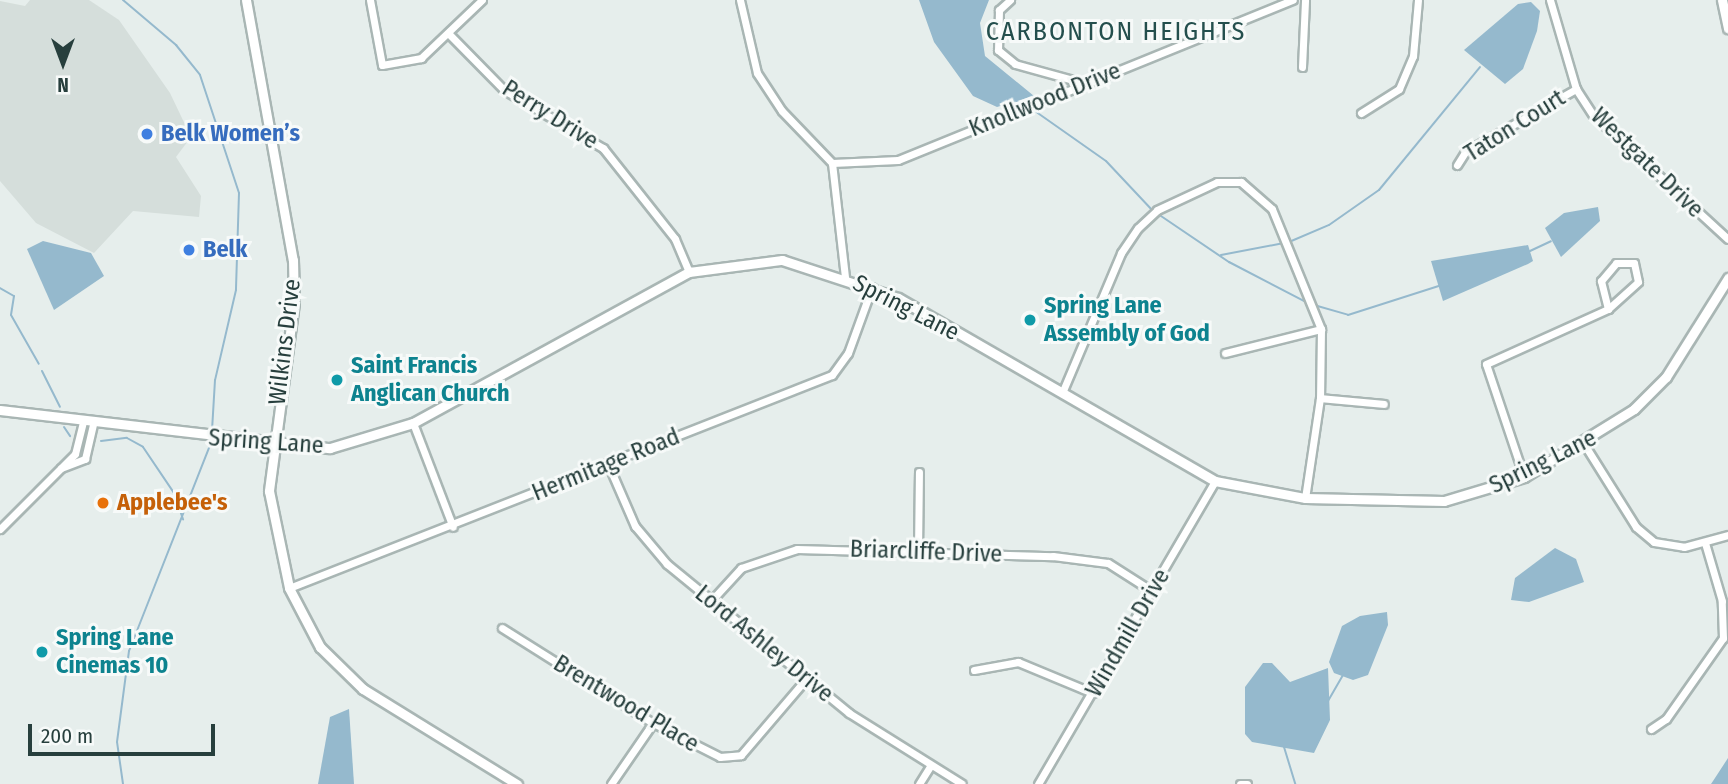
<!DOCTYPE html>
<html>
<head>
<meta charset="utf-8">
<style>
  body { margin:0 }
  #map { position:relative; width:1728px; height:784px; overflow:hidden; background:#e6eeec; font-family:"Fira Sans Condensed",sans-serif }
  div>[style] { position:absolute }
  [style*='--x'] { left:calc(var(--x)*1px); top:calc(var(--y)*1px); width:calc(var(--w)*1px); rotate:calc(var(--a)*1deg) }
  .built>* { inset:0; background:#d5dedb }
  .water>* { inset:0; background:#95b9cd }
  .stream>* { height:2px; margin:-1px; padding:0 1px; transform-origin:1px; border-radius:1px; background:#95b9cd }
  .roads { filter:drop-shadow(2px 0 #a9b6b4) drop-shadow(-2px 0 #a9b6b4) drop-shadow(0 2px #a9b6b4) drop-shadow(0 -2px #a9b6b4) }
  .minor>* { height:7px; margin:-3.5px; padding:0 3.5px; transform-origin:3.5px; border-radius:3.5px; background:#fff }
  .tertiary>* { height:9px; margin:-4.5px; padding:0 4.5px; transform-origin:4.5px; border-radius:4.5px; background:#fff }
  .dots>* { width:19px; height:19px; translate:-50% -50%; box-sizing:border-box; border:4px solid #f7faf9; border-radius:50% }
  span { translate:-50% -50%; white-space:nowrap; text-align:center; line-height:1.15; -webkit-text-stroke:6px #f7faf9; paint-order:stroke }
  .street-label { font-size:24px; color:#273f3d }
  .shop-label { font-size:24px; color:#366cbe; font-weight:700 }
  .left { translate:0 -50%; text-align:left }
  .culture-label { font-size:24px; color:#0d838f; font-weight:700 }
  .food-label { font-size:24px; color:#c56008; font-weight:700 }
  .neighbourhood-label { font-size:26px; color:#244f4d; letter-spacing:2px }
  .north { position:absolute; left:28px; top:28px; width:70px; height:70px; -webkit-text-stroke:5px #f7faf9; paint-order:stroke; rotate:180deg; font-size:19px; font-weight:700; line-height:28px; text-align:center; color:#273f3d }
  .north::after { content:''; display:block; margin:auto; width:24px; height:32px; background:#273f3d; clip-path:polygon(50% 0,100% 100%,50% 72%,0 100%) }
  .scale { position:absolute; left:28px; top:724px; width:187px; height:32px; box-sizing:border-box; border:4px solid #273f3d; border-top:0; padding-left:9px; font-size:21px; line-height:24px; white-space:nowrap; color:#273f3d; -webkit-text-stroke:5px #f7faf9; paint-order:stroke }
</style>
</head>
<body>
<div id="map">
  <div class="built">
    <div style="clip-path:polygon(30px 0,89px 0,119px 20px,170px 93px,191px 137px,176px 157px,201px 196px,199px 217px,133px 211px,94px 253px,36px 223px,0 181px,0 1px,25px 6px)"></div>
  </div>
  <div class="water">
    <div style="clip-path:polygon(919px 0,989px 0,980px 23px,985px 56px,1034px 96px,997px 107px,973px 96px,934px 42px)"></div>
    <div style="clip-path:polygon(1531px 2px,1540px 11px,1537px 31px,1523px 69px,1505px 84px,1464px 50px,1518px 4px)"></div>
    <div style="clip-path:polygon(1598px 207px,1600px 221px,1561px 257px,1545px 228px,1564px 213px)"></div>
    <div style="clip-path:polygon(43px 241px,91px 253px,104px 276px,54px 310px,27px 249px)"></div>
    <div style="clip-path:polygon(1528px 245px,1533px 261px,1528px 264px,1443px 301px,1431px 261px)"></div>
    <div style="clip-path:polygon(1555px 548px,1576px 559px,1584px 582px,1529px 602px,1511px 600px,1515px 578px)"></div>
    <div style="clip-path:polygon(1387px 612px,1388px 625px,1368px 675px,1353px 680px,1334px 673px,1329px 662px,1342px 626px,1360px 616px)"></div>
    <div style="clip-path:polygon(1263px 663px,1272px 663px,1290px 682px,1328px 668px,1330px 720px,1314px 753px,1252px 742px,1245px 734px,1245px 687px)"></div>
    <div style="clip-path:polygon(349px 709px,354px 784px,318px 784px,330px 717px)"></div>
    <div style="clip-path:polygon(1728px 758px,1728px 784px,1711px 784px,1715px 778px)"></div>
  </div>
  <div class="stream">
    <div style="--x:123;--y:0;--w:70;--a:40.3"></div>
    <div style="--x:176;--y:45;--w:38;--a:51"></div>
    <div style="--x:200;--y:75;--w:124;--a:71.7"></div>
    <div style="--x:239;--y:193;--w:97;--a:91.8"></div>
    <div style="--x:236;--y:290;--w:92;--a:103.1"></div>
    <div style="--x:215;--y:380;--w:50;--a:93.4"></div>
    <div style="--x:1011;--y:98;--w:15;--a:28"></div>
    <div style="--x:1032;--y:109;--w:90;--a:35.1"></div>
    <div style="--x:1106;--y:161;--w:69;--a:46.8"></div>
    <div style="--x:1158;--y:214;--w:86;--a:34.1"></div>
    <div style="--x:1229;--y:262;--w:87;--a:27.5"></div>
    <div style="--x:1289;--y:242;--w:43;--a:-23"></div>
    <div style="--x:1329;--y:225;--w:61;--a:-35"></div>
    <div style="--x:1379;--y:190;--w:159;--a:-50.6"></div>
    <div style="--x:1530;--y:251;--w:23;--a:-25"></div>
    <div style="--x:1221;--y:255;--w:64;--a:-10.8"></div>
    <div style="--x:0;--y:288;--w:16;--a:30"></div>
    <div style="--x:14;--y:296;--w:19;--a:99"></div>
    <div style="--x:11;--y:315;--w:56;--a:60.3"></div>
    <div style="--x:1314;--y:305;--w:35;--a:16"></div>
    <div style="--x:1348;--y:315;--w:96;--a:-17.7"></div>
    <div style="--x:42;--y:371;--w:40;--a:63.4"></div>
    <div style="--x:64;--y:427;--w:11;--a:56"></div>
    <div style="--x:101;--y:441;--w:26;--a:-7"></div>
    <div style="--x:127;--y:438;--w:18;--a:29"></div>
    <div style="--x:143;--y:447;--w:55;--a:56"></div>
    <div style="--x:174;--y:493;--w:28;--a:71"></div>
    <div style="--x:1328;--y:701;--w:30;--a:-60"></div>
    <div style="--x:1284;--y:747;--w:39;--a:73"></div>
    <div style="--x:123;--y:784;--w:42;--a:-98.1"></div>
    <div style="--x:117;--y:742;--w:92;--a:-82.5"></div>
    <div style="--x:129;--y:651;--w:218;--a:-68.5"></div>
  </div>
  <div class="roads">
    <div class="minor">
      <div style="--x:370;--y:0;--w:66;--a:79.5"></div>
      <div style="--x:382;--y:65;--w:40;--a:-10"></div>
      <div style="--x:421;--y:58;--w:84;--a:-43.6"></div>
      <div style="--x:740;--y:0;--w:75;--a:76.9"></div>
      <div style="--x:757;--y:73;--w:45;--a:56.7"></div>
      <div style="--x:782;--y:111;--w:72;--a:46.1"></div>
      <div style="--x:832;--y:163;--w:115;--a:83.5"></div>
      <div style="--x:1010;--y:0;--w:15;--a:138"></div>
      <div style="--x:999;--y:10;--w:40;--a:91.4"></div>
      <div style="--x:998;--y:50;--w:22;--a:39"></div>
      <div style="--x:1015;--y:64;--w:72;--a:15.4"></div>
      <div style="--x:1550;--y:0;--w:93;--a:73.7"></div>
      <div style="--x:1576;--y:89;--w:31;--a:57"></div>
      <div style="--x:1593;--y:115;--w:183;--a:42.6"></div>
      <div style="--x:449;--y:34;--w:78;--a:45.5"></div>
      <div style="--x:504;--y:90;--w:115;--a:30.4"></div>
      <div style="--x:603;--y:148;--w:116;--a:51.6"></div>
      <div style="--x:675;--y:239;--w:36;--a:67"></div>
      <div style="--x:1302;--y:67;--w:67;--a:-87.4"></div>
      <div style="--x:1361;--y:113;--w:45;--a:-32.3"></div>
      <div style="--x:1399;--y:89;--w:36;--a:-67"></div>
      <div style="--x:1413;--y:56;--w:56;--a:-84.9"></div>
      <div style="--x:832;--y:163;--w:66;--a:-2.6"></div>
      <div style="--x:898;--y:160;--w:426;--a:-22.1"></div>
      <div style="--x:1457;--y:165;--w:15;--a:-58"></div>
      <div style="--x:1465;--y:152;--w:128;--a:-29.6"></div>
      <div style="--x:1616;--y:263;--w:18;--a:0"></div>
      <div style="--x:1634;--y:263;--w:19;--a:78"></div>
      <div style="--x:1638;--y:282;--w:40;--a:138"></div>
      <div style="--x:1608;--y:309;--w:29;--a:-104"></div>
      <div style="--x:1601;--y:281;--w:23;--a:-50"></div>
      <div style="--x:1225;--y:353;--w:99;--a:-14"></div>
      <div style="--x:1062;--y:393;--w:152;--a:-67.1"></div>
      <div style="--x:1121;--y:253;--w:30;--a:-56"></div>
      <div style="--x:1138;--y:228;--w:26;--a:-43"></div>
      <div style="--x:1157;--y:210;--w:66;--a:-25"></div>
      <div style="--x:1217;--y:182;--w:24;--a:0"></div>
      <div style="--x:1241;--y:182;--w:41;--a:41.1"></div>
      <div style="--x:1272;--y:209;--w:130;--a:67.8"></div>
      <div style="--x:1321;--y:329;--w:69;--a:90.8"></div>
      <div style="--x:1320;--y:398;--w:101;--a:98.5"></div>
      <div style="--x:1320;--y:398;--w:64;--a:5.4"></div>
      <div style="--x:413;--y:423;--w:111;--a:69"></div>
      <div style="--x:1584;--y:444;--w:98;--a:57.9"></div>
      <div style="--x:1636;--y:527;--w:23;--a:40"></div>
      <div style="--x:1654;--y:542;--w:30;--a:9"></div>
      <div style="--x:1684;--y:547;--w:46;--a:-15.3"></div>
      <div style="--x:608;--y:464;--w:68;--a:66.5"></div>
      <div style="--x:635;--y:526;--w:50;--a:49.9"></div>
      <div style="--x:667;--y:564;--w:235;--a:39.3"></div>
      <div style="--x:849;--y:713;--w:133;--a:32.1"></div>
      <div style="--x:61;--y:468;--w:26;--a:-21"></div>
      <div style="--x:85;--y:459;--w:37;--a:-77"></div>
      <div style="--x:1524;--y:477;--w:119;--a:-108.6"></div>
      <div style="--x:1486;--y:364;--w:134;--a:-24.3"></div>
      <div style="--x:0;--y:529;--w:106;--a:-45"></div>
      <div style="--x:75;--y:454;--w:34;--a:-76"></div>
      <div style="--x:918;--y:551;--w:79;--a:-89.3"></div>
      <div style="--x:289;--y:588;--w:583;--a:-21.42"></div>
      <div style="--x:832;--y:375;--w:27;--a:-54"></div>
      <div style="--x:848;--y:353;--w:70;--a:-70"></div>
      <div style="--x:710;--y:602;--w:46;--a:-47.6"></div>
      <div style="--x:741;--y:568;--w:59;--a:-18.7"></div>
      <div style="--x:797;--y:549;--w:256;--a:1.6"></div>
      <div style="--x:1053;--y:556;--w:55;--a:7.3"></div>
      <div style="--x:1108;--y:563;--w:52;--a:32.5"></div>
      <div style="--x:502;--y:628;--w:178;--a:32.2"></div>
      <div style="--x:653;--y:723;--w:75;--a:26.9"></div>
      <div style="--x:720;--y:757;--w:21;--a:-5"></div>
      <div style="--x:741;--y:755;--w:100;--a:-49.5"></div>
      <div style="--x:974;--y:670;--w:45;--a:-10.3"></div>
      <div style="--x:1018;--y:662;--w:81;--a:22.5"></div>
      <div style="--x:1651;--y:729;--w:18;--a:-34"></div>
      <div style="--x:1666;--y:719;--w:99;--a:-54.9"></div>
      <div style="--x:1723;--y:638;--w:37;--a:-92"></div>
      <div style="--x:1722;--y:601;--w:60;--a:-106.3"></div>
      <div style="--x:611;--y:784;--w:74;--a:-55.5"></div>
      <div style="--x:919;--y:784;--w:22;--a:-58"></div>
      <div style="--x:1038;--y:784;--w:351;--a:-59.7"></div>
      <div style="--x:1240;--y:784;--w:7;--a:0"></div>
    </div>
    <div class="tertiary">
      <div style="--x:246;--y:0;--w:264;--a:79.8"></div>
      <div style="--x:293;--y:260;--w:43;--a:88.7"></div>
      <div style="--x:294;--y:303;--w:190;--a:97.6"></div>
      <div style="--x:269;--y:491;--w:99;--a:78.3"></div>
      <div style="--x:289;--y:588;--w:67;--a:62.3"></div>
      <div style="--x:320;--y:647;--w:60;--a:44.3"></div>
      <div style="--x:363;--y:689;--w:181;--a:31.7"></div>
      <div style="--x:1722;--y:0;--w:29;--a:78"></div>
      <div style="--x:0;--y:410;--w:332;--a:6.6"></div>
      <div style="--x:330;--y:448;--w:87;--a:-16.8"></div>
      <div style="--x:413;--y:423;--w:315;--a:-28.7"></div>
      <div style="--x:689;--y:272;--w:94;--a:-7.4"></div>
      <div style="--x:782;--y:260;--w:122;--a:18.1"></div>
      <div style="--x:898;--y:298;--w:366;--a:30"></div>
      <div style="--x:1215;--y:481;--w:92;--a:10.7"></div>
      <div style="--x:1305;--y:498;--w:139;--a:1.2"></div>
      <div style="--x:1444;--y:501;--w:84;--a:-16.7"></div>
      <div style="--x:1524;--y:477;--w:129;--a:-31.7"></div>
      <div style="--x:1634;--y:409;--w:45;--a:-45"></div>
      <div style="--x:1666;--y:377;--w:117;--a:-57.9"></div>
    </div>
  </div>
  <div class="dots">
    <div style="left:147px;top:134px;background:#3f7fe0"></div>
    <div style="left:189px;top:250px;background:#3f7fe0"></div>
    <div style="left:1030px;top:320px;background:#0f9aa8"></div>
    <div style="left:337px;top:380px;background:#0f9aa8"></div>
    <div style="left:103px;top:503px;background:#e8710a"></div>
    <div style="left:42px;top:652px;background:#0f9aa8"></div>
  </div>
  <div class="street-label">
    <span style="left:1045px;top:100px;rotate:-22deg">Knollwood Drive</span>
    <span style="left:550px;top:115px;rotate:32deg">Perry Drive</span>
    <span style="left:1515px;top:126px;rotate:-32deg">Taton Court</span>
    <span style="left:1647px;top:163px;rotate:44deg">Westgate Drive</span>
    <span style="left:906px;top:308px;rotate:27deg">Spring Lane</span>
    <span style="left:285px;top:342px;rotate:-83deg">Wilkins Drive</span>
    <span style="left:266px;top:442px;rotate:4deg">Spring Lane</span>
    <span style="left:1543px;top:462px;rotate:-26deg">Spring Lane</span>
    <span style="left:606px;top:465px;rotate:-22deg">Hermitage Road</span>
    <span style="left:926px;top:552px;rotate:2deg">Briarcliffe Drive</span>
    <span style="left:1128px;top:633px;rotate:-60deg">Windmill Drive</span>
    <span style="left:764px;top:644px;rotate:39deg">Lord Ashley Drive</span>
    <span style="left:626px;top:704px;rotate:31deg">Brentwood Place</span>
  </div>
  <div class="shop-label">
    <span class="left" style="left:161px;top:134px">Belk Women’s</span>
    <span class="left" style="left:203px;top:250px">Belk</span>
  </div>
  <div class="culture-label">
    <span class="left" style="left:1044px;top:320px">Spring Lane<br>Assembly of God</span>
    <span class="left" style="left:351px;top:380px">Saint Francis<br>Anglican Church</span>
    <span class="left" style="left:56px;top:652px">Spring Lane<br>Cinemas 10</span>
  </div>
  <div class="food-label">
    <span class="left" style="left:117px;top:503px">Applebee's</span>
  </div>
  <div class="neighbourhood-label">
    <span style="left:1116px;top:32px">CARBONTON HEIGHTS</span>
  </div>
  <div class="north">N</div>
  <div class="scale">200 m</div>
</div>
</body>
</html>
